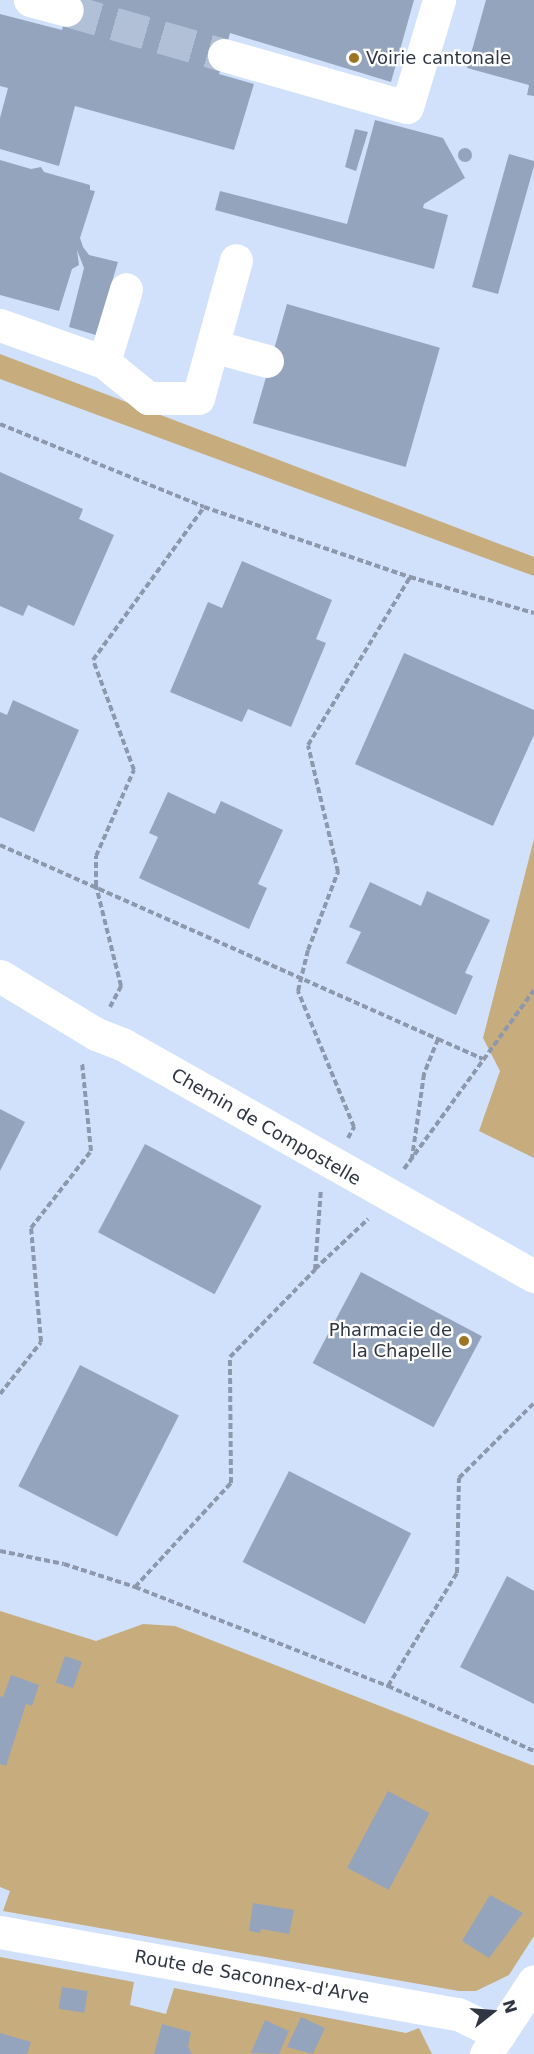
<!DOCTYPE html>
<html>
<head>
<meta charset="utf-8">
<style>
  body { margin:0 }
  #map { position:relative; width:534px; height:2054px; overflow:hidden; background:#d1e1fc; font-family:"DejaVu Sans",sans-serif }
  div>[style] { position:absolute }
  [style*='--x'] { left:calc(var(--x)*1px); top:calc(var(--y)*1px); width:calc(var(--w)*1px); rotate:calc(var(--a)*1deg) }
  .green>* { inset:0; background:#c7ac7d }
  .building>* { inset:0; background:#95a4bd; transform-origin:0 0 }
  .round { border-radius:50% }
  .minor-tunnel>* { height:33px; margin-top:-16.5px; transform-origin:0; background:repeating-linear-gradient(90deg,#b1bfd7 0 33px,transparent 0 49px) }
  .path>* { height:4px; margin-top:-2px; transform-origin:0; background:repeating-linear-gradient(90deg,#8d98ad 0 6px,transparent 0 9px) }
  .minor>* { height:33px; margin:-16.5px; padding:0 16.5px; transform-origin:16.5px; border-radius:16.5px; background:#fff }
  .dots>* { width:16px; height:16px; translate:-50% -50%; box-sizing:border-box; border:3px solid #fff; border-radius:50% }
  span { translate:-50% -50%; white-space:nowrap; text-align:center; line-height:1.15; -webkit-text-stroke:4.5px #fff; paint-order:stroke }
  .poi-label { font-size:18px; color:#303641 }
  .left { translate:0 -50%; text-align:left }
  .right { translate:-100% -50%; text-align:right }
  .street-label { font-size:18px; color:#303641 }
  .north { position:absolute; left:462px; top:1982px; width:60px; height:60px; -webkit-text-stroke:4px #fff; paint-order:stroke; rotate:73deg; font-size:16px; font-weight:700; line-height:24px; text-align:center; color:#303641 }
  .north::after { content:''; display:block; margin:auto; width:21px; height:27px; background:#303641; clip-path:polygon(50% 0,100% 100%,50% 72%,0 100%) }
</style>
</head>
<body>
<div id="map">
  <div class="green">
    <div style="clip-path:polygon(0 354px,534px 557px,534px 576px,0 379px)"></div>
    <div style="clip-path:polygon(534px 839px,534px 1158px,479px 1131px,500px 1071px,483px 1038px)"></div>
    <div style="clip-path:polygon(0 1611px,96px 1641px,143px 1624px,175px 1626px,534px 1766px,534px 1936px,509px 1975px,476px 1991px,459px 1991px,3px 1911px,10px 1891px,0 1887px)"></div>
    <div style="clip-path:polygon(0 1957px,134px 1982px,130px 2005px,166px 2014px,174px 1988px,406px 2033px,419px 2028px,432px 2054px,0 2054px)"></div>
  </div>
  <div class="building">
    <div style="clip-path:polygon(70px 0,414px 0,391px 82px,230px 33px,219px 74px,254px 84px,234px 150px,75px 106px,59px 166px,0 149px,0 118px,8px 88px,0 86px,0 14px,62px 30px)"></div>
    <div style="clip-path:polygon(486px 0,534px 0,534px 96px,527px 95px,529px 85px,467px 68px)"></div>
    <div style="clip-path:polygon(375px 120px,443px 138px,465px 178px,424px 204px,423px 208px,448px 215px,434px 269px,215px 210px,220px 191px,347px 224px)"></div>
    <div style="clip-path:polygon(355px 129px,368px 132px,356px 171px,345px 167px)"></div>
    <div class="round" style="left:458px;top:148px;width:14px;height:14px"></div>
    <div style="clip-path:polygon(509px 154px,534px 161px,534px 166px,498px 294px,472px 287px)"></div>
    <div style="clip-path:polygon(0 160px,31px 169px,41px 167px,44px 172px,90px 185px,90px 190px,95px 191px,80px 238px,83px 247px,89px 255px,118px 262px,96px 335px,69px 327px,84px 268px,77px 250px,79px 265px,72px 269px,59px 311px,0 295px)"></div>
    <div style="left:287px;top:304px;width:159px;height:124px;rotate:16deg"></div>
    <div style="clip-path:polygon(0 472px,83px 509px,79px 519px,114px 535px,74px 626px,28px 605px,23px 616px,0 606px)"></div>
    <div style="clip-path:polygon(242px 561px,332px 600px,316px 639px,326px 643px,291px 727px,248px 709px,242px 722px,170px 692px,208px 602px,222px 608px)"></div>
    <div style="clip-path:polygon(404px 653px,534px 710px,534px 735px,493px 826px,355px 764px)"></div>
    <div style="clip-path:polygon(13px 700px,79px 730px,34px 832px,0 817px,0 712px,7px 715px)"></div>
    <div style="clip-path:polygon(168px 792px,215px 814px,221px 801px,283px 830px,258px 884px,267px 888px,249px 929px,139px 878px,158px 837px,149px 833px)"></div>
    <div style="clip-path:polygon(370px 882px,421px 906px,427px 891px,490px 920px,465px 973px,473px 976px,456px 1015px,346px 963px,361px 932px,349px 927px)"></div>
    <div style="clip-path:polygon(0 1109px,25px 1122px,0 1171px)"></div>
    <div style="left:145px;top:1144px;width:132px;height:100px;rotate:28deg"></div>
    <div style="left:361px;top:1272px;width:137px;height:103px;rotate:28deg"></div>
    <div style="left:80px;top:1365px;width:111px;height:136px;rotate:27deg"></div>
    <div style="left:289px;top:1471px;width:137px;height:102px;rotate:27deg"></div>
    <div style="clip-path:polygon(507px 1576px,534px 1591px,534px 1704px,460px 1667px)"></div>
    <div style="left:65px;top:1656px;width:18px;height:28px;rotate:19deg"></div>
    <div style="clip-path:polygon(11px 1675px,39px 1685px,32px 1706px,26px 1704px,6px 1766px,0 1764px,0 1696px,3px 1697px)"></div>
    <div style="left:388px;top:1791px;width:47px;height:87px;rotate:28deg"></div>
    <div style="clip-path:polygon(490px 1895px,523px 1913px,489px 1958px,462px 1941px)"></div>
    <div style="clip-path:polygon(253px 1903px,294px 1910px,289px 1934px,261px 1929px,260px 1933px,249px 1931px)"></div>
    <div style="left:62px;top:1987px;width:26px;height:22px;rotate:9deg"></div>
    <div style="clip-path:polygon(301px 2017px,325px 2028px,313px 2054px,287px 2047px)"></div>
    <div style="clip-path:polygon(265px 2020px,289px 2031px,279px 2054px,251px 2053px)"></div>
    <div style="clip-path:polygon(162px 2024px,191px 2032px,188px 2046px,192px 2054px,154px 2054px)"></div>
    <div style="clip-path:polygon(0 2033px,31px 2042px,27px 2054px,0 2054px)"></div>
  </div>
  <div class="minor-tunnel">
    <div style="--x:67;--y:10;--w:163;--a:16"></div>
  </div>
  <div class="path">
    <div style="--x:0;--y:424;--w:220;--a:22.1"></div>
    <div style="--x:204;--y:507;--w:218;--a:18.8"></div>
    <div style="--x:410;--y:577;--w:129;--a:16.2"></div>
    <div style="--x:0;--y:845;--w:479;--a:23.9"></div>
    <div style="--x:438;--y:1039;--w:38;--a:112"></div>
    <div style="--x:424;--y:1074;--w:85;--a:98.1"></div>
    <div style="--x:110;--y:1007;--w:24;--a:-62"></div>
    <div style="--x:121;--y:986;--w:103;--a:-104"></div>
    <div style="--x:96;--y:886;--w:30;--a:-90"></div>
    <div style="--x:96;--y:856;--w:94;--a:-66.2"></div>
    <div style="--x:134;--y:770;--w:117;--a:-110.4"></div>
    <div style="--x:93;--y:660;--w:189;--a:-54"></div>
    <div style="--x:438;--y:1039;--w:49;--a:24"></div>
    <div style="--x:348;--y:1138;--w:13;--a:-61"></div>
    <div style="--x:354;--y:1127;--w:147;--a:-112.4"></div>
    <div style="--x:298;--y:991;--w:42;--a:-76.3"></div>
    <div style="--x:308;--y:950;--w:84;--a:-69"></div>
    <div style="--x:338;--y:872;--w:130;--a:-103.3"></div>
    <div style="--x:308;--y:745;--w:197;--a:-58.7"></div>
    <div style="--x:404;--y:1169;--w:221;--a:-54"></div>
    <div style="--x:315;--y:1269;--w:73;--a:-43.3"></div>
    <div style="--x:0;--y:1394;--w:66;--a:-51.7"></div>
    <div style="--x:41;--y:1342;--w:114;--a:-95"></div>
    <div style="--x:31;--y:1228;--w:98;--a:-52.1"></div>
    <div style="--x:91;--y:1151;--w:89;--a:-95.8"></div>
    <div style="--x:0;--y:1551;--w:65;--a:11.5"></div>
    <div style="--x:64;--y:1564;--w:75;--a:17.9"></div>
    <div style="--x:135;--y:1587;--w:272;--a:21.4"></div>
    <div style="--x:388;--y:1686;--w:160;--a:24"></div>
    <div style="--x:135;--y:1587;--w:142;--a:-47.3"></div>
    <div style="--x:231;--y:1483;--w:126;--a:-90.5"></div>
    <div style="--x:230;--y:1357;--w:122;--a:-45.7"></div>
    <div style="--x:315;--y:1270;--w:81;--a:-85.8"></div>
    <div style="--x:388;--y:1686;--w:132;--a:-58.6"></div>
    <div style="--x:457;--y:1573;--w:95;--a:-88.8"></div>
    <div style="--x:459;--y:1478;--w:106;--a:-45"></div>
  </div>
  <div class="minor">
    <div style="--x:30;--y:0;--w:38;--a:15"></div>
    <div style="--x:224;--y:55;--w:190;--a:15.9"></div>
    <div style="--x:407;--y:107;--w:112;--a:-73.3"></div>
    <div style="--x:0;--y:325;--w:110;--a:19.6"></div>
    <div style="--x:104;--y:362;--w:57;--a:39.3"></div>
    <div style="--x:148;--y:398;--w:50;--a:0"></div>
    <div style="--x:198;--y:398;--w:143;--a:-74.6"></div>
    <div style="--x:213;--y:346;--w:56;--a:15.5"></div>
    <div style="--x:104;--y:362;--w:76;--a:-73.2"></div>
    <div style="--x:0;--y:976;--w:112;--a:31.1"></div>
    <div style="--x:96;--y:1034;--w:28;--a:21"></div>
    <div style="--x:122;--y:1044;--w:473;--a:29.4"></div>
    <div style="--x:0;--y:1932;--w:465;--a:10.2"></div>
    <div style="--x:458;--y:2014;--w:46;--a:26"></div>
    <div style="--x:486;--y:2054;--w:87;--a:-56.7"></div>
  </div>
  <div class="dots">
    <div style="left:354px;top:58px;background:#9c7522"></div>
    <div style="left:464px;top:1341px;background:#9c7522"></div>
  </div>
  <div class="poi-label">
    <span class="left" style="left:366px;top:58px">Voirie cantonale</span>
    <span class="right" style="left:452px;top:1341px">Pharmacie de<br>la Chapelle</span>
  </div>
  <div class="street-label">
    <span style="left:266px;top:1127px;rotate:30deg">Chemin de Compostelle</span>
    <span style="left:252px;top:1977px;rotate:10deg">Route de Saconnex-d'Arve</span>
  </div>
  <div class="north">N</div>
</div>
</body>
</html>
